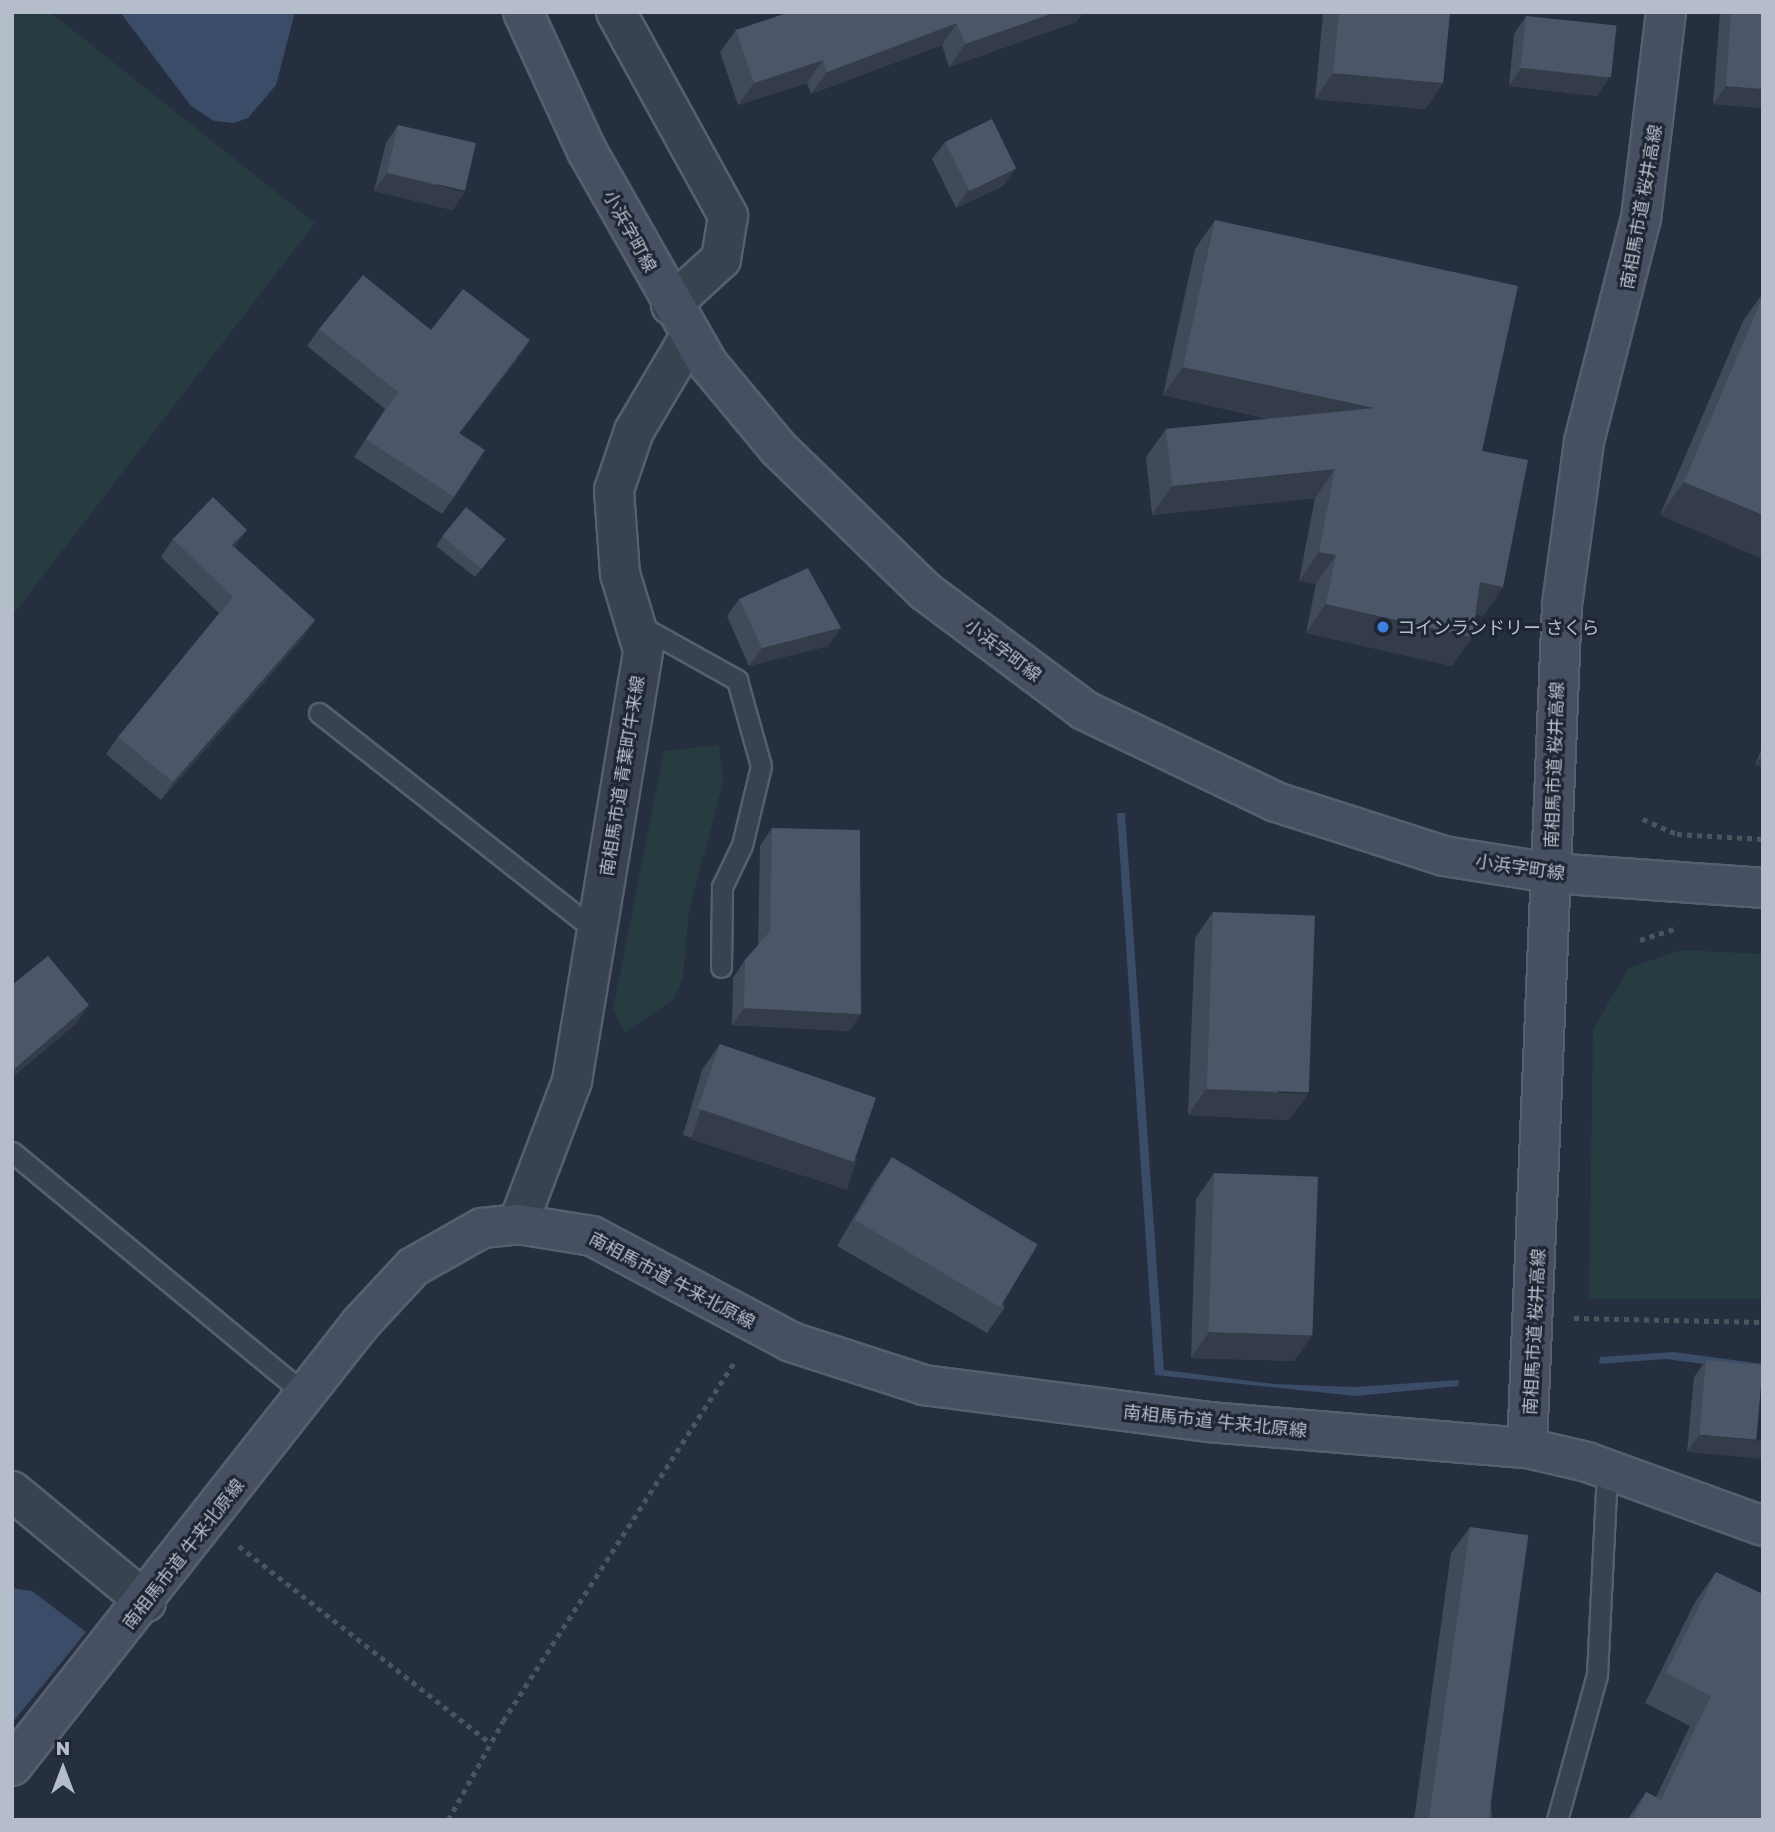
<!DOCTYPE html>
<html>
<head>
<meta charset="utf-8">
<style>
  body { margin:0 }
  #map { position:relative; width:1775px; height:1832px; overflow:hidden; background:#252f3f; font-family:"Golos Text","Noto Sans JP",sans-serif }
  div>[style] { position:absolute }
  [style*='--x'] { left:calc(var(--x)*1px); top:calc(var(--y)*1px); width:calc(var(--w)*1px); rotate:calc(var(--a)*1deg) }
  .green>* { inset:0; background:#273c40 }
  .water>* { inset:0; background:#3b4c68 }
  .path>* { height:4.5px; margin-top:-2.25px; transform-origin:0; background:repeating-linear-gradient(90deg,#45595d 0 5px,transparent 0 10px) }
  .roads { filter:drop-shadow(2px 0 #575f6d) drop-shadow(-2px 0 #575f6d) drop-shadow(0 2px #575f6d) drop-shadow(0 -2px #575f6d) }
  .lane>* { height:19px; margin:-9.5px; padding:0 9.5px; transform-origin:9.5px; border-radius:9.5px; background:#39424f }
  .street>* { height:38px; margin:-19px; padding:0 19px; transform-origin:19px; border-radius:19px; background:#39424f }
  .secondary>* { height:38px; margin:-19px; padding:0 19px; transform-origin:19px; border-radius:19px; background:#475062 }
  .wall>* { inset:0; background:#404a59 }
  .shaded-wall>* { inset:0; background:#343c49; transform-origin:0 0 }
  .building>* { inset:0; background:#4b5668; transform-origin:0 0 }
  .dots>* { width:19px; height:19px; translate:-50% -50%; box-sizing:border-box; border:4px solid #1e2634; border-radius:50% }
  span { translate:-50% -50%; white-space:nowrap; text-align:center; line-height:1.15; -webkit-text-stroke:6px #1e2634; paint-order:stroke }
  .street-label { font-size:18px; color:#b6bdca }
  .poi-label { font-size:18px; color:#b6bdca }
  .left { translate:0 -50%; text-align:left }
  .frame { position:absolute; inset:0; border:14px solid #b6bdca; pointer-events:none }
  .north { position:absolute; left:28px; top:1734px; width:70px; height:70px; -webkit-text-stroke:5px #1e2634; paint-order:stroke; rotate:0deg; font-size:19px; font-weight:700; line-height:28px; text-align:center; color:#b6bdca }
  .north::after { content:''; display:block; margin:auto; width:24px; height:32px; background:#b6bdca; clip-path:polygon(50% 0,100% 100%,50% 72%,0 100%) }
</style>
</head>
<body>
<div id="map">
  <div class="green">
    <div style="clip-path:polygon(12px 12px,50px 12px,315px 223px,12px 616px)"></div>
    <div style="clip-path:polygon(719px 745px,723px 782px,689px 911px,683px 978px,674px 999px,625px 1033px,613px 1010px,664px 751px)"></div>
    <div style="clip-path:polygon(1682px 950px,1763px 954px,1763px 1299px,1589px 1299px,1593px 1029px,1629px 968px)"></div>
  </div>
  <div class="water">
    <div style="clip-path:polygon(120px 12px,295px 12px,276px 85px,248px 118px,234px 123px,214px 121px,191px 106px)"></div>
    <div style="clip-path:polygon(1117px 813px,1125px 813px,1164px 1370px,1274px 1384px,1354px 1387px,1459px 1380px,1458px 1386px,1356px 1396px,1155px 1375px)"></div>
    <div style="clip-path:polygon(1674px 1352px,1763px 1364px,1763px 1372px,1666px 1359px,1599px 1364px,1600px 1357px)"></div>
    <div style="clip-path:polygon(12px 1588px,32px 1591px,86px 1632px,12px 1723px)"></div>
  </div>
  <div class="path">
    <div style="--x:1643;--y:819;--w:37;--a:24"></div>
    <div style="--x:1677;--y:834;--w:86;--a:3.3"></div>
    <div style="--x:1640;--y:940;--w:40;--a:-18"></div>
    <div style="--x:1574;--y:1318;--w:189;--a:1.2"></div>
    <div style="--x:239;--y:1546;--w:319;--a:38.1"></div>
    <div style="--x:448;--y:1820;--w:113;--a:-60.9"></div>
    <div style="--x:503;--y:1721;--w:428;--a:-57.2"></div>
  </div>
  <div class="roads">
    <div class="lane">
      <div style="--x:637;--y:624;--w:115;--a:29.2"></div>
      <div style="--x:737;--y:680;--w:89;--a:74.4"></div>
      <div style="--x:761;--y:766;--w:81;--a:103.5"></div>
      <div style="--x:742;--y:845;--w:47;--a:115.5"></div>
      <div style="--x:722;--y:887;--w:80;--a:90.7"></div>
      <div style="--x:319;--y:713;--w:352;--a:38.2"></div>
      <div style="--x:12;--y:1152;--w:381;--a:39.6"></div>
      <div style="--x:1557;--y:1820;--w:150;--a:-74.6"></div>
      <div style="--x:1597;--y:1675;--w:205;--a:-87.2"></div>
    </div>
    <div class="street">
      <div style="--x:616;--y:12;--w:233;--a:61.2"></div>
      <div style="--x:728;--y:216;--w:44;--a:99.2"></div>
      <div style="--x:721;--y:259;--w:68;--a:137.4"></div>
      <div style="--x:518;--y:1224;--w:153;--a:-69.3"></div>
      <div style="--x:572;--y:1081;--w:437;--a:-80.6"></div>
      <div style="--x:643;--y:650;--w:79;--a:-106.8"></div>
      <div style="--x:620;--y:574;--w:84;--a:-94.1"></div>
      <div style="--x:614;--y:490;--w:62;--a:-71.3"></div>
      <div style="--x:634;--y:431;--w:108;--a:-59.4"></div>
      <div style="--x:12;--y:1491;--w:174;--a:39.6"></div>
    </div>
    <div class="secondary">
      <div style="--x:523;--y:12;--w:153;--a:65.3"></div>
      <div style="--x:587;--y:151;--w:245;--a:60.4"></div>
      <div style="--x:708;--y:364;--w:109;--a:50.2"></div>
      <div style="--x:778;--y:448;--w:205;--a:44.2"></div>
      <div style="--x:925;--y:591;--w:199;--a:36.8"></div>
      <div style="--x:1084;--y:710;--w:213;--a:25.6"></div>
      <div style="--x:1276;--y:802;--w:176;--a:17.8"></div>
      <div style="--x:1444;--y:856;--w:108;--a:9"></div>
      <div style="--x:1551;--y:873;--w:213;--a:4"></div>
      <div style="--x:1666;--y:12;--w:208;--a:96.9"></div>
      <div style="--x:1641;--y:218;--w:231;--a:104.3"></div>
      <div style="--x:1584;--y:442;--w:164;--a:97.7"></div>
      <div style="--x:1562;--y:605;--w:844;--a:92.38"></div>
      <div style="--x:1527;--y:1448;--w:62;--a:13.1"></div>
      <div style="--x:1587;--y:1462;--w:187;--a:20"></div>
      <div style="--x:12;--y:1766;--w:564;--a:-51.77"></div>
      <div style="--x:361;--y:1323;--w:76;--a:-47.1"></div>
      <div style="--x:413;--y:1267;--w:79;--a:-29.5"></div>
      <div style="--x:482;--y:1228;--w:36;--a:-6"></div>
      <div style="--x:518;--y:1224;--w:75;--a:9.2"></div>
      <div style="--x:592;--y:1236;--w:225;--a:28"></div>
      <div style="--x:791;--y:1342;--w:140;--a:17.9"></div>
      <div style="--x:924;--y:1385;--w:287;--a:7.4"></div>
      <div style="--x:1209;--y:1422;--w:319;--a:4.7"></div>
    </div>
  </div>
  <div class="wall">
    <div style="clip-path:polygon(787px 12px,1083px 12px,1076px 22px,949px 67px,942px 45px,811px 94px,807px 83px,738px 105px,720px 52px,736px 30px,787px 13px)"></div>
    <div style="clip-path:polygon(1324px 12px,1450px 12px,1443px 83px,1425px 109px,1315px 99px,1323px 14px)"></div>
    <div style="clip-path:polygon(1720px 12px,1763px 12px,1763px 108px,1713px 104px)"></div>
    <div style="clip-path:polygon(1526px 16px,1609px 78px,1597px 96px,1509px 86px,1514px 34px)"></div>
    <div style="clip-path:polygon(398px 125px,453px 210px,374px 191px,386px 143px)"></div>
    <div style="clip-path:polygon(945px 142px,1003px 186px,956px 208px,932px 159px)"></div>
    <div style="clip-path:polygon(1215px 220px,1482px 451px,1503px 587px,1483px 616px,1476px 614px,1472px 637px,1452px 666px,1306px 633px,1316px 584px,1299px 581px,1315px 498px,1152px 515px,1146px 457px,1166px 429px,1269px 419px,1163px 395px,1195px 249px)"></div>
    <div style="clip-path:polygon(1763px 293px,1763px 559px,1660px 515px,1743px 321px)"></div>
    <div style="clip-path:polygon(319px 329px,431px 330px,518px 358px,459px 434px,454px 497px,442px 514px,354px 457px,385px 409px,307px 346px)"></div>
    <div style="clip-path:polygon(442px 537px,506px 539px,475px 577px,436px 546px)"></div>
    <div style="clip-path:polygon(173px 539px,235px 548px,315px 620px,303px 638px,161px 800px,106px 754px,118px 737px,219px 613px,161px 557px)"></div>
    <div style="clip-path:polygon(739px 599px,828px 646px,749px 666px,727px 616px)"></div>
    <div style="clip-path:polygon(1763px 745px,1763px 767px,1755px 765px)"></div>
    <div style="clip-path:polygon(772px 828px,861px 1014px,849px 1031px,732px 1025px,733px 978px,745px 960px,758px 946px,760px 846px)"></div>
    <div style="clip-path:polygon(1213px 912px,1289px 1120px,1188px 1115px,1195px 938px)"></div>
    <div style="clip-path:polygon(720px 1044px,857px 1160px,838px 1186px,683px 1135px,702px 1070px)"></div>
    <div style="clip-path:polygon(892px 1157px,1005px 1307px,987px 1333px,837px 1246px,874px 1183px)"></div>
    <div style="clip-path:polygon(1214px 1173px,1312px 1335px,1294px 1361px,1191px 1358px,1196px 1199px)"></div>
    <div style="clip-path:polygon(1706px 1360px,1763px 1365px,1687px 1452px,1694px 1377px)"></div>
    <div style="clip-path:polygon(1470px 1527px,1492px 1820px,1414px 1820px,1451px 1553px)"></div>
    <div style="clip-path:polygon(1716px 1572px,1763px 1820px,1627px 1820px,1646px 1792px,1656px 1797px,1690px 1726px,1645px 1703px,1695px 1602px)"></div>
  </div>
  <div class="shaded-wall">
    <div style="clip-path:polygon(1056px 12px,1083px 12px,1076px 22px,949px 67px,965px 44px)"></div>
    <div style="clip-path:polygon(957px 23px,942px 45px,811px 94px,827px 72px)"></div>
    <div style="clip-path:polygon(823px 60px,807px 83px,738px 105px,754px 83px)"></div>
    <div style="clip-path:polygon(1521px 68px,1609px 78px,1597px 96px,1509px 86px)"></div>
    <div style="clip-path:polygon(1333px 73px,1443px 83px,1425px 109px,1315px 99px)"></div>
    <div style="clip-path:polygon(1726px 86px,1763px 89px,1763px 108px,1713px 104px)"></div>
    <div style="clip-path:polygon(1016px 168px,1003px 186px,956px 208px,968px 190px)"></div>
    <div style="clip-path:polygon(387px 173px,465px 192px,453px 210px,374px 191px)"></div>
    <div style="clip-path:polygon(530px 340px,518px 358px,446px 451px,459px 433px)"></div>
    <div style="clip-path:polygon(1183px 367px,1375px 408px,1354px 437px,1163px 395px)"></div>
    <div style="clip-path:polygon(1335px 469px,1315px 498px,1152px 515px,1172px 486px)"></div>
    <div style="clip-path:polygon(1684px 482px,1763px 515px,1763px 559px,1660px 515px)"></div>
    <div style="clip-path:polygon(247px 530px,235px 548px,232px 545px)"></div>
    <div style="clip-path:polygon(1319px 552px,1336px 555px,1316px 584px,1299px 581px)"></div>
    <div style="clip-path:polygon(1480px 582px,1503px 587px,1483px 616px,1460px 611px)"></div>
    <div style="clip-path:polygon(1326px 604px,1472px 637px,1452px 666px,1306px 633px)"></div>
    <div style="clip-path:polygon(315px 620px,303px 638px,161px 800px,173px 782px)"></div>
    <div style="clip-path:polygon(841px 628px,828px 646px,749px 666px,762px 648px)"></div>
    <div style="clip-path:polygon(1763px 754px,1763px 767px,1755px 765px)"></div>
    <div style="clip-path:polygon(89px 1005px,77px 1023px,12px 1078px,12px 1071px)"></div>
    <div style="clip-path:polygon(744px 1008px,861px 1014px,849px 1031px,732px 1025px)"></div>
    <div style="clip-path:polygon(1206px 1089px,1308px 1094px,1289px 1120px,1188px 1115px)"></div>
    <div style="left:701px;top:1109px;width:164px;height:32px;rotate:18deg"></div>
    <div style="clip-path:polygon(1209px 1332px,1312px 1335px,1294px 1361px,1191px 1358px)"></div>
    <div style="clip-path:polygon(1699px 1435px,1763px 1441px,1763px 1459px,1687px 1452px)"></div>
  </div>
  <div class="building">
    <div style="clip-path:polygon(790px 12px,1056px 12px,965px 44px,957px 23px,827px 72px,823px 60px,754px 83px,736px 30px)"></div>
    <div style="clip-path:polygon(1339px 12px,1450px 12px,1443px 83px,1333px 73px)"></div>
    <div style="clip-path:polygon(1731px 12px,1763px 12px,1763px 89px,1726px 86px)"></div>
    <div style="left:1526px;top:16px;width:91px;height:52px;rotate:6deg"></div>
    <div style="left:992px;top:119px;width:55px;height:52px;rotate:64deg"></div>
    <div style="left:398px;top:125px;width:80px;height:49px;rotate:13deg"></div>
    <div style="clip-path:polygon(1215px 220px,1518px 286px,1482px 451px,1528px 460px,1503px 587px,1480px 582px,1472px 637px,1326px 604px,1336px 555px,1319px 552px,1335px 469px,1172px 486px,1166px 429px,1375px 408px,1183px 367px)"></div>
    <div style="clip-path:polygon(363px 275px,431px 330px,463px 289px,530px 340px,459px 433px,485px 450px,454px 497px,366px 439px,398px 392px,319px 329px)"></div>
    <div style="clip-path:polygon(1763px 296px,1763px 515px,1684px 482px)"></div>
    <div style="clip-path:polygon(213px 497px,247px 530px,232px 545px,315px 620px,173px 782px,118px 737px,233px 597px,173px 539px)"></div>
    <div style="left:466px;top:507px;width:51px;height:38px;rotate:39deg"></div>
    <div style="clip-path:polygon(808px 568px,841px 628px,762px 648px,739px 599px)"></div>
    <div style="clip-path:polygon(772px 828px,860px 830px,861px 1014px,744px 1008px,745px 960px,770px 931px)"></div>
    <div style="left:1213px;top:912px;width:102px;height:177px;rotate:2deg"></div>
    <div style="clip-path:polygon(48px 956px,89px 1005px,12px 1071px,12px 985px)"></div>
    <div style="left:720px;top:1044px;width:165px;height:68px;rotate:19deg"></div>
    <div style="left:892px;top:1157px;width:170px;height:73px;rotate:31deg"></div>
    <div style="left:1214px;top:1173px;width:104px;height:159px;rotate:2deg"></div>
    <div style="left:1706px;top:1360px;width:57px;height:75px;rotate:5deg"></div>
    <div style="left:1470px;top:1527px;width:59px;height:296px;rotate:8deg"></div>
    <div style="clip-path:polygon(1716px 1572px,1763px 1594px,1763px 1820px,1632px 1820px,1646px 1792px,1661px 1800px,1711px 1696px,1666px 1673px)"></div>
  </div>
  <div class="dots">
    <div style="left:1383px;top:627px;background:#3f7fe0"></div>
  </div>
  <div class="street-label">
    <span style="left:1641px;top:207px;rotate:-80deg">南相馬市道 桜井高線</span>
    <span style="left:630px;top:231px;rotate:61deg">小浜字町線</span>
    <span style="left:1003px;top:650px;rotate:37deg">小浜字町線</span>
    <span style="left:1554px;top:765px;rotate:-88deg">南相馬市道 桜井高線</span>
    <span style="left:622px;top:776px;rotate:-81deg">南相馬市道 青葉町牛来線</span>
    <span style="left:1520px;top:867px;rotate:8deg">小浜字町線</span>
    <span style="left:672px;top:1280px;rotate:28deg">南相馬市道 牛来北原線</span>
    <span style="left:1534px;top:1332px;rotate:-87deg">南相馬市道 桜井高線</span>
    <span style="left:1215px;top:1421px;rotate:6deg">南相馬市道 牛来北原線</span>
    <span style="left:183px;top:1554px;rotate:-52deg">南相馬市道 牛来北原線</span>
  </div>
  <div class="poi-label">
    <span class="left" style="left:1397px;top:627px">コインランドリー さくら</span>
  </div>
  <div class="frame"></div>
  <div class="north">N</div>
</div>
</body>
</html>
